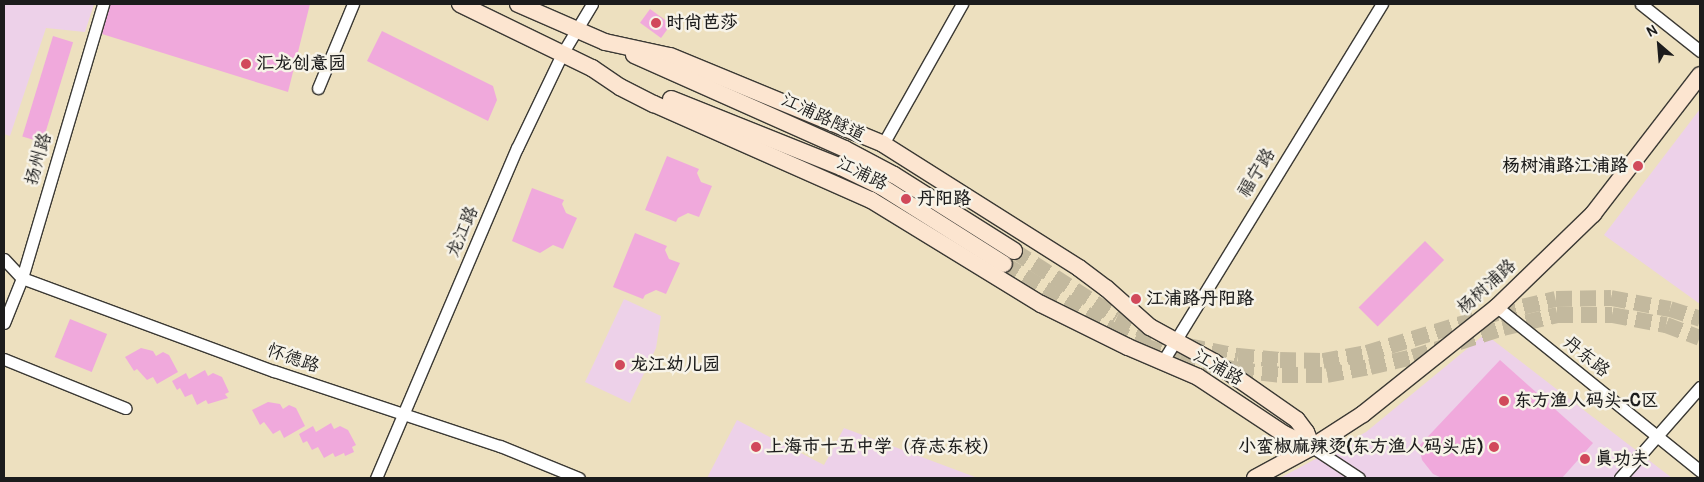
<!DOCTYPE html>
<html>
<head>
<meta charset="utf-8">
<style>
  body { margin:0 }
  #map { position:relative; width:1704px; height:482px; overflow:hidden; background:#ede0bf; font-family:Pangolin,"LXGW WenKai TC",sans-serif }
  div>[style] { position:absolute }
  [style*='--x'] { left:calc(var(--x)*1px); top:calc(var(--y)*1px); width:calc(var(--w)*1px); rotate:calc(var(--a)*1deg) }
  .built>* { inset:0; background:#edd1e9 }
  .building>* { inset:0; background:#f0a9dc; transform-origin:0 0 }
  .secondary-tunnel>* { height:16px; margin-top:-8px; transform-origin:0; background:repeating-linear-gradient(90deg,#c3b99e 0 16px,transparent 0 24px) }
  .roads { filter:drop-shadow(1px 0 #3b3934) drop-shadow(-1px 0 #3b3934) drop-shadow(0 1px #3b3934) drop-shadow(0 -1px #3b3934) }
  .minor>* { height:11px; margin:-5.5px; padding:0 5.5px; transform-origin:5.5px; border-radius:5.5px; background:#fff }
  .secondary>* { height:16px; margin:-8px; padding:0 8px; transform-origin:8px; border-radius:8px; background:#fce5d0 }
  .dots>* { width:14px; height:14px; translate:-50% -50%; box-sizing:border-box; border:2px solid #f7f3e8; border-radius:50% }
  span { translate:-50% -50%; white-space:nowrap; text-align:center; line-height:1.15; -webkit-text-stroke:5px #f7f3e8; paint-order:stroke }
  .poi-label { font-size:18px; color:#1c1c1c; font-weight:700 }
  .left { translate:0 -50%; text-align:left }
  .right { translate:-100% -50%; text-align:right }
  .street-label { font-size:18px; color:#1c1c1c }
  .frame { position:absolute; inset:0; border:5px solid #1c1c1c; pointer-events:none }
  .north { position:absolute; left:1634px; top:20px; width:50px; height:50px; -webkit-text-stroke:4px #f7f3e8; paint-order:stroke; rotate:333deg; font-size:14px; font-weight:700; line-height:20px; text-align:center; color:#1c1c1c }
  .north::after { content:''; display:block; margin:auto; width:18px; height:22px; background:#1c1c1c; clip-path:polygon(50% 0,100% 100%,50% 72%,0 100%) }
</style>
</head>
<body>
<div id="map">
  <div class="built">
    <div style="clip-path:polygon(4px 4px,94px 4px,85px 32px,46px 28px,10px 136px,4px 134px)"></div>
    <div style="clip-path:polygon(1700px 109px,1700px 304px,1604px 235px)"></div>
    <div style="clip-path:polygon(624px 299px,661px 316px,656px 348px,630px 403px,585px 382px)"></div>
    <div style="clip-path:polygon(1485px 334px,1672px 478px,1280px 478px,1366px 432px)"></div>
    <div style="clip-path:polygon(737px 420px,824px 465px,844px 428px,975px 477px,707px 478px)"></div>
  </div>
  <div class="building">
    <div style="clip-path:polygon(110px 4px,310px 4px,288px 92px,102px 34px)"></div>
    <div style="left:650px;top:9px;width:26px;height:17px;rotate:36deg"></div>
    <div style="clip-path:polygon(382px 31px,493px 86px,497px 100px,488px 121px,367px 61px)"></div>
    <div style="left:53px;top:36px;width:21px;height:105px;rotate:17deg"></div>
    <div style="clip-path:polygon(667px 156px,699px 169px,697px 173px,701px 182px,712px 186px,699px 217px,688px 213px,678px 218px,676px 222px,645px 210px)"></div>
    <div style="clip-path:polygon(532px 188px,564px 200px,562px 204px,566px 213px,577px 218px,563px 249px,553px 245px,540px 253px,512px 241px)"></div>
    <div style="clip-path:polygon(635px 233px,667px 246px,665px 250px,669px 259px,680px 263px,666px 294px,656px 290px,645px 295px,643px 299px,613px 287px)"></div>
    <div style="left:1425px;top:241px;width:27px;height:94px;rotate:45deg"></div>
    <div style="left:70px;top:319px;width:40px;height:41px;rotate:22deg"></div>
    <div style="clip-path:polygon(141px 348px,153px 351px,156px 356px,163px 352px,169px 355px,178px 372px,157px 384px,153px 377px,147px 380px,137px 369px,134px 371px,125px 357px)"></div>
    <div style="clip-path:polygon(1500px 360px,1593px 443px,1562px 478px,1442px 478px,1433px 474px,1422px 460px,1419px 446px)"></div>
    <div style="clip-path:polygon(205px 370px,208px 376px,213px 373px,222px 377px,229px 392px,225px 394px,228px 398px,208px 404px,206px 400px,197px 405px,192px 394px,185px 397px,180px 388px,177px 390px,172px 381px,186px 373px,189px 379px)"></div>
    <div style="clip-path:polygon(268px 402px,280px 404px,283px 409px,289px 405px,296px 408px,305px 426px,284px 438px,280px 430px,273px 434px,264px 422px,260px 425px,252px 410px)"></div>
    <div style="clip-path:polygon(331px 423px,334px 429px,340px 426px,348px 430px,356px 445px,352px 447px,354px 452px,345px 456px,344px 453px,335px 457px,333px 453px,324px 458px,318px 447px,312px 450px,307px 441px,303px 443px,299px 434px,313px 426px,316px 432px)"></div>
  </div>
  <div class="secondary-tunnel">
    <div style="--x:1014;--y:251;--w:122;--a:32.7"></div>
    <div style="--x:1117;--y:317;--w:44;--a:25.4"></div>
    <div style="--x:1004;--y:264;--w:127;--a:31.4"></div>
    <div style="--x:1112;--y:330;--w:37;--a:26"></div>
    <div style="--x:1145;--y:346;--w:37;--a:20"></div>
    <div style="--x:1180;--y:359;--w:59;--a:10.7"></div>
    <div style="--x:1238;--y:370;--w:44;--a:6.5"></div>
    <div style="--x:1282;--y:375;--w:45;--a:0"></div>
    <div style="--x:1327;--y:375;--w:44;--a:-10.5"></div>
    <div style="--x:1370;--y:367;--w:44;--a:-13.1"></div>
    <div style="--x:1413;--y:357;--w:95;--a:-17.9"></div>
    <div style="--x:1503;--y:328;--w:56;--a:-13.5"></div>
    <div style="--x:1557;--y:315;--w:55;--a:0"></div>
    <div style="--x:1612;--y:315;--w:55;--a:10.5"></div>
    <div style="--x:1666;--y:325;--w:36;--a:21"></div>
    <div style="--x:1188;--y:346;--w:51;--a:11.3"></div>
    <div style="--x:1238;--y:356;--w:42;--a:5.4"></div>
    <div style="--x:1280;--y:360;--w:43;--a:1.3"></div>
    <div style="--x:1323;--y:361;--w:45;--a:-10.3"></div>
    <div style="--x:1367;--y:353;--w:139;--a:-17.1"></div>
    <div style="--x:1500;--y:312;--w:57;--a:-13.1"></div>
    <div style="--x:1556;--y:299;--w:55;--a:-1"></div>
    <div style="--x:1611;--y:298;--w:60;--a:10.6"></div>
    <div style="--x:1670;--y:309;--w:32;--a:18"></div>
  </div>
  <div class="roads">
    <div class="minor">
      <div style="--x:1641;--y:4;--w:75;--a:38.5"></div>
      <div style="--x:318;--y:88;--w:91;--a:-67.4"></div>
      <div style="--x:883;--y:144;--w:161;--a:-60.6"></div>
      <div style="--x:4;--y:259;--w:26;--a:47"></div>
      <div style="--x:22;--y:278;--w:269;--a:20.3"></div>
      <div style="--x:274;--y:371;--w:238;--a:18.4"></div>
      <div style="--x:500;--y:446;--w:85;--a:22.1"></div>
      <div style="--x:1497;--y:307;--w:261;--a:38.9"></div>
      <div style="--x:4;--y:323;--w:48;--a:-68.2"></div>
      <div style="--x:22;--y:278;--w:286;--a:-73.5"></div>
      <div style="--x:4;--y:359;--w:131;--a:22"></div>
      <div style="--x:1163;--y:361;--w:419;--a:-58.5"></div>
      <div style="--x:1312;--y:447;--w:56;--a:33.4"></div>
      <div style="--x:376;--y:478;--w:359;--a:-66.9"></div>
      <div style="--x:517;--y:148;--w:104;--a:-64.4"></div>
      <div style="--x:562;--y:54;--w:58;--a:-59"></div>
      <div style="--x:1620;--y:478;--w:121;--a:-48.7"></div>
    </div>
    <div class="secondary">
      <div style="--x:460;--y:4;--w:147;--a:25.9"></div>
      <div style="--x:592;--y:68;--w:34;--a:34"></div>
      <div style="--x:620;--y:87;--w:38;--a:27"></div>
      <div style="--x:654;--y:104;--w:237;--a:23.9"></div>
      <div style="--x:871;--y:200;--w:199;--a:31.5"></div>
      <div style="--x:1041;--y:304;--w:97;--a:26.3"></div>
      <div style="--x:1128;--y:347;--w:76;--a:23.2"></div>
      <div style="--x:1198;--y:377;--w:103;--a:33.5"></div>
      <div style="--x:1284;--y:434;--w:31;--a:25"></div>
      <div style="--x:518;--y:4;--w:95;--a:23.6"></div>
      <div style="--x:605;--y:42;--w:66;--a:12.2"></div>
      <div style="--x:670;--y:56;--w:230;--a:22.4"></div>
      <div style="--x:883;--y:144;--w:232;--a:32.3"></div>
      <div style="--x:1079;--y:268;--w:34;--a:37"></div>
      <div style="--x:1106;--y:288;--w:59;--a:41.6"></div>
      <div style="--x:1150;--y:327;--w:73;--a:28.7"></div>
      <div style="--x:1214;--y:362;--w:101;--a:34.9"></div>
      <div style="--x:1297;--y:420;--w:15;--a:53"></div>
      <div style="--x:1306;--y:432;--w:16;--a:68"></div>
      <div style="--x:634;--y:55;--w:231;--a:24"></div>
      <div style="--x:845;--y:149;--w:55;--a:28"></div>
      <div style="--x:894;--y:175;--w:142;--a:32.3"></div>
      <div style="--x:671;--y:99;--w:183;--a:21.8"></div>
      <div style="--x:841;--y:167;--w:46;--a:26"></div>
      <div style="--x:882;--y:187;--w:144;--a:32.3"></div>
      <div style="--x:1255;--y:478;--w:65;--a:-28.5"></div>
      <div style="--x:1312;--y:447;--w:61;--a:-32.9"></div>
      <div style="--x:1363;--y:414;--w:171;--a:-38.6"></div>
      <div style="--x:1497;--y:307;--w:134;--a:-44.1"></div>
      <div style="--x:1593;--y:214;--w:175;--a:-52.4"></div>
    </div>
  </div>
  <div class="dots">
    <div style="left:656px;top:23px;background:#d1495b"></div>
    <div style="left:246px;top:64px;background:#d1495b"></div>
    <div style="left:1638px;top:166px;background:#d1495b"></div>
    <div style="left:906px;top:199px;background:#d1495b"></div>
    <div style="left:1136px;top:299px;background:#d1495b"></div>
    <div style="left:620px;top:365px;background:#d1495b"></div>
    <div style="left:1504px;top:401px;background:#d1495b"></div>
    <div style="left:756px;top:447px;background:#d1495b"></div>
    <div style="left:1494px;top:447px;background:#d1495b"></div>
    <div style="left:1585px;top:459px;background:#d1495b"></div>
  </div>
  <div class="poi-label">
    <span class="left" style="left:666px;top:23px">时尚芭莎</span>
    <span class="left" style="left:256px;top:64px">汇龙创意园</span>
    <span class="right" style="left:1628px;top:166px">杨树浦路江浦路</span>
    <span class="left" style="left:917px;top:199px">丹阳路</span>
    <span class="left" style="left:1146px;top:299px">江浦路丹阳路</span>
    <span class="left" style="left:630px;top:365px">龙江幼儿园</span>
    <span class="left" style="left:1514px;top:401px">东方渔人码头-C区</span>
    <span class="left" style="left:766px;top:447px">上海市十五中学（存志东校）</span>
    <span class="right" style="left:1484px;top:447px">小蛮椒麻辣烫(东方渔人码头店)</span>
    <span class="left" style="left:1595px;top:459px">真功夫</span>
  </div>
  <div class="street-label">
    <span style="left:823px;top:118px;rotate:25deg">江浦路隧道</span>
    <span style="left:39px;top:159px;rotate:-74deg">扬州路</span>
    <span style="left:1257px;top:173px;rotate:-58deg">福宁路</span>
    <span style="left:862px;top:174px;rotate:26deg">江浦路</span>
    <span style="left:463px;top:232px;rotate:-67deg">龙江路</span>
    <span style="left:1487px;top:287px;rotate:-42deg">杨树浦路</span>
    <span style="left:1586px;top:357px;rotate:39deg">丹东路</span>
    <span style="left:293px;top:359px;rotate:19deg">怀德路</span>
    <span style="left:1218px;top:368px;rotate:30deg">江浦路</span>
  </div>
  <div class="frame"></div>
  <div class="north">N</div>
</div>
</body>
</html>
